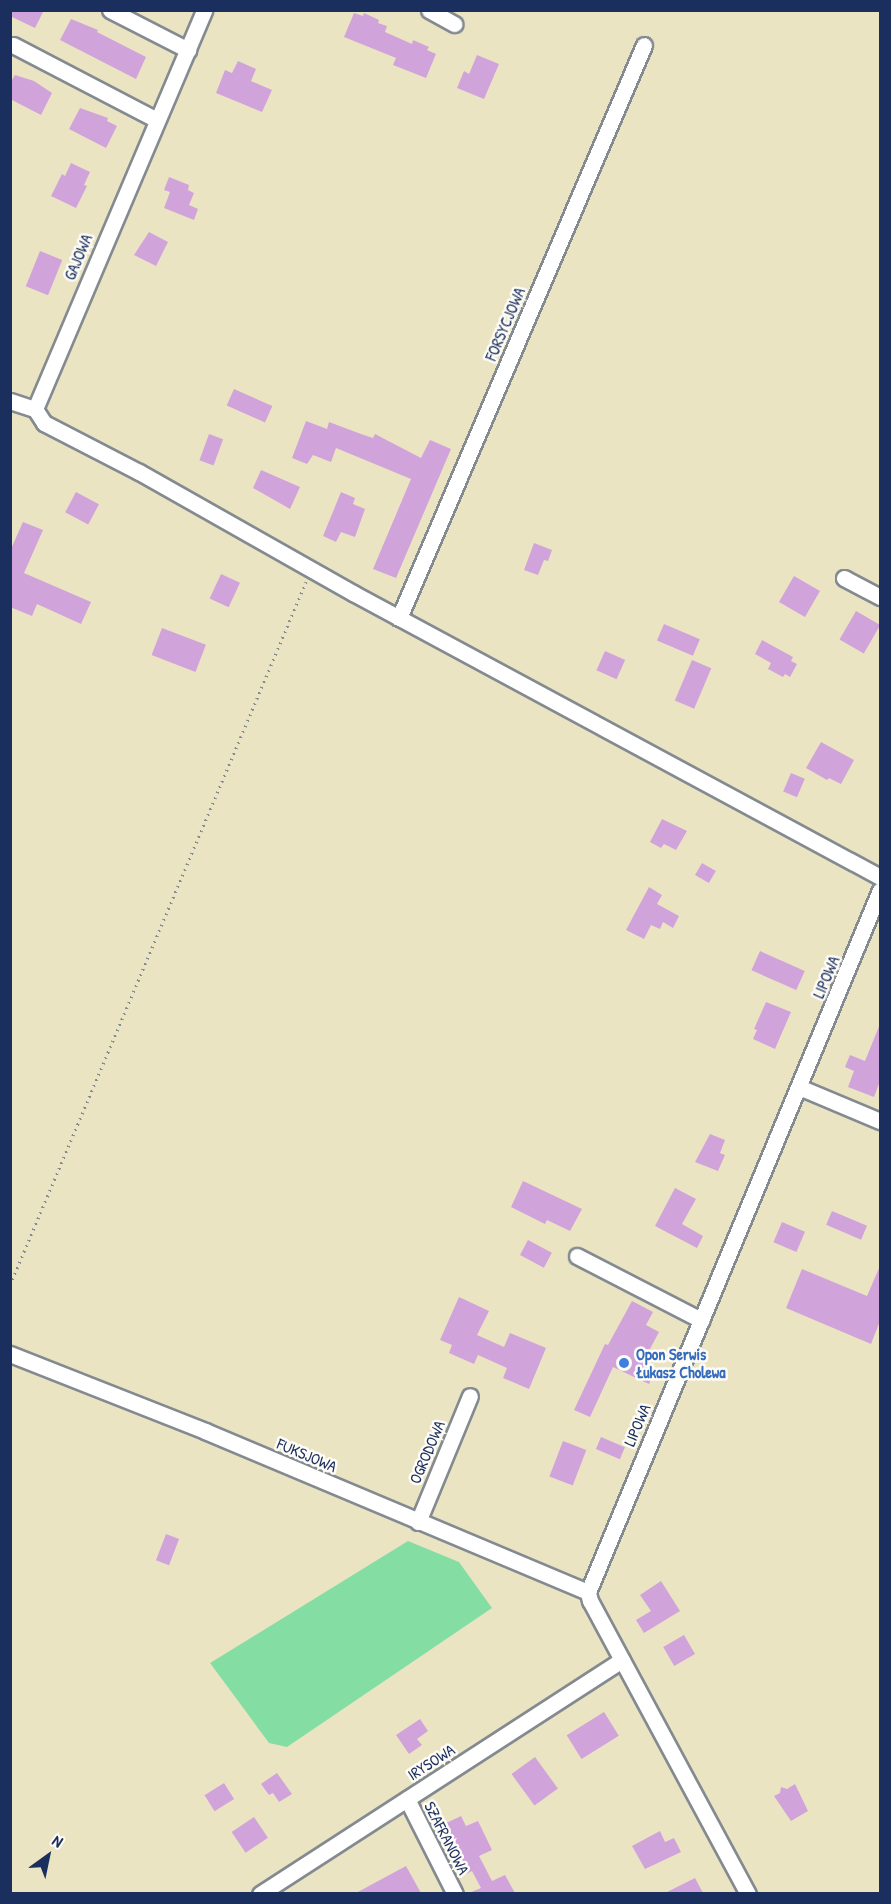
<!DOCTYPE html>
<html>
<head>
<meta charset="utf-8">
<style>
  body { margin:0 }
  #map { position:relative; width:891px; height:1904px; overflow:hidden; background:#ebe4c3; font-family:"Patrick Hand",sans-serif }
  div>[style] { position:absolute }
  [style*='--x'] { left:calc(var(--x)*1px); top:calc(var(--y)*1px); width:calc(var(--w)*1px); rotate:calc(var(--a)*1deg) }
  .green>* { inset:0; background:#84dea4 }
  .building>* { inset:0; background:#d1a3db; transform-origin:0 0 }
  .path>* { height:3px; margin-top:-1.5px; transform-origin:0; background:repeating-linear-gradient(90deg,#838a90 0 1.5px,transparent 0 6px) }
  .roads { filter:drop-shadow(2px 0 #838a90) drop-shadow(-2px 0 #838a90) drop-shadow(0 2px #838a90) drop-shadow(0 -2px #838a90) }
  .minor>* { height:15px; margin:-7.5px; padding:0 7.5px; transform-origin:7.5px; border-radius:7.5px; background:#fff }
  .dots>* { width:16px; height:16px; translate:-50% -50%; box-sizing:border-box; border:3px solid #fdfcf7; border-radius:50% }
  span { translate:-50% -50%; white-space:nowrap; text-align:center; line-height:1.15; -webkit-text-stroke:5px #fdfcf7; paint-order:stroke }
  .street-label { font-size:16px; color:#1b2f5e }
  .shop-label { font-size:16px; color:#366cbe; font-weight:700 }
  .left { translate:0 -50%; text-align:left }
  .frame { position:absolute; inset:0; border:12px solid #1b2f5e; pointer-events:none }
  .north { position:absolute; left:18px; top:1826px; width:60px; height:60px; -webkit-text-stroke:4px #fdfcf7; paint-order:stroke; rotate:33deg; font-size:16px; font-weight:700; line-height:24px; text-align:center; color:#1b2f5e }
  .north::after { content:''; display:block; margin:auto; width:21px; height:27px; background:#1b2f5e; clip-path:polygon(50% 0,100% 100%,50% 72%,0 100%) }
</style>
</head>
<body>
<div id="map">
  <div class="green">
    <div style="clip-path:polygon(408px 1541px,459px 1562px,492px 1608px,287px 1747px,269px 1743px,210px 1663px)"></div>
  </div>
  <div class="building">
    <div style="clip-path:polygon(10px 10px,44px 10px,35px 28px,10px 16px)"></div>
    <div style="clip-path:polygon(354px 13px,363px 16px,364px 13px,379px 20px,378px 23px,387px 26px,385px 32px,412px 44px,413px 40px,429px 47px,427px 50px,436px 54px,426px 78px,393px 65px,396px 58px,344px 37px)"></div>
    <div style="clip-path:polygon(71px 19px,98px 30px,97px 32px,146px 57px,136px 79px,60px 40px)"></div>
    <div style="clip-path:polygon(477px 55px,499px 64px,484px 99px,457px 88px,464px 71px,469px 74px)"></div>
    <div style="clip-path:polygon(238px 61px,256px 69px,251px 81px,272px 90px,262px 112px,216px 93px,225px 70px,232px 73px)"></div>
    <div style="clip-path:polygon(15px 75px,34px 81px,52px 93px,41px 115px,10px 99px,10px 83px)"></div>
    <div style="clip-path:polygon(80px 108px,108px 118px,107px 121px,117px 126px,106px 148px,69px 129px)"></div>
    <div style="clip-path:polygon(71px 163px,90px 172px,84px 185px,87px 186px,76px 208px,51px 196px,62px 174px,65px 176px)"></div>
    <div style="clip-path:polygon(169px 177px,189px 185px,188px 190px,194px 193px,189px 205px,198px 209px,194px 220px,164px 208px,170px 192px,164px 190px)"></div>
    <div style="clip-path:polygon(149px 232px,168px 242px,156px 266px,134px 255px)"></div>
    <div style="left:40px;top:251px;width:24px;height:38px;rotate:22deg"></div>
    <div style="left:234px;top:389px;width:42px;height:18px;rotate:24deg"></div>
    <div style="clip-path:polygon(306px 421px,327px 429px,329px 422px,361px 434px,373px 438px,375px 434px,421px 458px,430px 440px,451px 449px,396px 578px,373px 569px,411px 479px,336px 448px,331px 462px,313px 455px,307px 464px,292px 458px)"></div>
    <div style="left:209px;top:434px;width:15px;height:28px;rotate:20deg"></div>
    <div style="clip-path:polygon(261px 470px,300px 487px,290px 509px,253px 488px)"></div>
    <div style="left:76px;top:492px;width:26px;height:23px;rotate:28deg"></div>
    <div style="clip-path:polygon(341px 492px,355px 498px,353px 504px,365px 509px,355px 537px,341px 532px,336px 542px,323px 536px)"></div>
    <div style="clip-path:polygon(23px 522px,43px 530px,24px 573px,91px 602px,81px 624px,37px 604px,32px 616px,10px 607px,10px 551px)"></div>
    <div style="clip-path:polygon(534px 543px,552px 550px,548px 561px,544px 560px,538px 575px,524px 570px)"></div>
    <div style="left:221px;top:574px;width:21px;height:27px;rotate:25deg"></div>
    <div style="left:794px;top:576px;width:30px;height:30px;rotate:30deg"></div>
    <div style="left:856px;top:611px;width:28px;height:33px;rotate:30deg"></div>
    <div style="left:664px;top:624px;width:39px;height:18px;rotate:23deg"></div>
    <div style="left:162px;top:628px;width:47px;height:29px;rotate:21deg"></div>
    <div style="clip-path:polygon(762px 640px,793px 657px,791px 661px,797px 664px,790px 677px,785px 674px,783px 677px,768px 669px,771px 663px,755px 654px)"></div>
    <div style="left:605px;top:651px;width:22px;height:21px;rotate:24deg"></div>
    <div style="left:692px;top:660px;width:21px;height:44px;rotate:23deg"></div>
    <div style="clip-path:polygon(821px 742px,854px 760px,841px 784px,829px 778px,827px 780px,806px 768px)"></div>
    <div style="left:791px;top:773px;width:15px;height:20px;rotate:23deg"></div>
    <div style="clip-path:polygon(662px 819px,687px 831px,676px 850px,664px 844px,661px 848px,650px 842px)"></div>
    <div style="left:702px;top:863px;width:16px;height:14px;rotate:30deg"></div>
    <div style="clip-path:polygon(649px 887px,662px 895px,657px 904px,679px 916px,673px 928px,663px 922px,660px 929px,651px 925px,644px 939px,626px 930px)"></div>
    <div style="left:760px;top:951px;width:49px;height:21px;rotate:24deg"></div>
    <div style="clip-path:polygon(766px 1002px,791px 1012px,775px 1049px,753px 1039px,757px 1030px,754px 1029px)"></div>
    <div style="clip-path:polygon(880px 1024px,880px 1081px,874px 1097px,848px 1087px,854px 1071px,845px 1067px,850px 1055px,865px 1061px)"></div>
    <div style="clip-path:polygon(710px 1134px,725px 1140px,720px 1153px,725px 1155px,718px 1171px,695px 1162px)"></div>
    <div style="clip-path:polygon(523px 1181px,582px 1209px,570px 1231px,547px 1220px,545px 1224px,511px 1207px)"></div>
    <div style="clip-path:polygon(675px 1188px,696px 1199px,682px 1224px,703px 1236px,697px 1248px,655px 1226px)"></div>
    <div style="left:832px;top:1211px;width:38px;height:15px;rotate:23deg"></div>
    <div style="left:782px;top:1222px;width:25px;height:22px;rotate:23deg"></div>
    <div style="left:528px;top:1240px;width:27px;height:17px;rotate:28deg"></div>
    <div style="clip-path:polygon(880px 1266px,880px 1321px,871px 1344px,786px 1308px,802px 1269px,867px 1296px)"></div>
    <div style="clip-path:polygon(459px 1297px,489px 1311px,477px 1335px,504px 1347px,510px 1333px,546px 1348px,529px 1389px,503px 1378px,507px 1368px,478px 1355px,474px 1364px,449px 1353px,452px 1345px,440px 1340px)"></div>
    <div style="clip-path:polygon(632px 1301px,653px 1312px,646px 1325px,659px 1332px,643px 1362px,656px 1369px,649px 1384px,613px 1367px,590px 1417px,574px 1410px,605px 1344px,608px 1345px)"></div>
    <div style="left:601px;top:1437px;width:26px;height:13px;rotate:23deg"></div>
    <div style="left:563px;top:1441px;width:25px;height:38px;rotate:21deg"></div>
    <div style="left:166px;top:1534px;width:14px;height:28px;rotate:21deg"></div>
    <div style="clip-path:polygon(661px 1581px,680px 1611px,644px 1633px,636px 1620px,651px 1611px,640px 1595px)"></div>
    <div style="left:684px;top:1635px;width:22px;height:24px;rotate:60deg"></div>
    <div style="left:604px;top:1712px;width:28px;height:44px;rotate:58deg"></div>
    <div style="clip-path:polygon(420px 1719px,428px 1731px,417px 1739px,422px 1745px,409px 1754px,396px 1735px)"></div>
    <div style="left:535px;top:1757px;width:39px;height:29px;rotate:54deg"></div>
    <div style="clip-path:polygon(277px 1773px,292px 1794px,279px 1802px,273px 1793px,269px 1795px,261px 1784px)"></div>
    <div style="left:224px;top:1783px;width:19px;height:23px;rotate:58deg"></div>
    <div style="clip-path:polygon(795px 1784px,808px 1811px,791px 1821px,774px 1796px,780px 1793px,781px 1787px,787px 1789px)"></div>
    <div style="clip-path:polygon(461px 1816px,466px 1826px,478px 1821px,492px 1850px,479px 1856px,492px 1881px,505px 1875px,515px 1893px,469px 1893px,481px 1888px,472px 1871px,466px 1874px,442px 1825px)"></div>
    <div style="left:254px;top:1817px;width:25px;height:27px;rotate:56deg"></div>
    <div style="clip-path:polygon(660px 1831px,665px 1842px,674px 1838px,681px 1852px,645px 1869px,632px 1846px)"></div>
    <div style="clip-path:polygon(406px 1866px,421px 1893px,356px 1893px)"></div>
    <div style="clip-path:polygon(695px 1878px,703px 1893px,665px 1893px)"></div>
  </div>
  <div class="path">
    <div style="--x:10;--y:1285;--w:763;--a:-67.17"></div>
  </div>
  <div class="roads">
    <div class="minor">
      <div style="--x:110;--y:10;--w:88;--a:27.1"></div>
      <div style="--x:429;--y:10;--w:29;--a:29"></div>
      <div style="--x:13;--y:45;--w:162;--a:27.5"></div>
      <div style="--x:10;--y:401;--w:26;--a:18"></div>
      <div style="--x:35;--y:409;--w:17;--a:57"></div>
      <div style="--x:44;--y:423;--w:107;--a:27.3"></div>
      <div style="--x:139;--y:472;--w:246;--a:29.5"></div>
      <div style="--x:353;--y:593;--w:599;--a:28.32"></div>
      <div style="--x:35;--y:409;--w:433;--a:-67"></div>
      <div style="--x:844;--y:578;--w:41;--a:27.8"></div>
      <div style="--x:399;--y:618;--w:623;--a:-66.85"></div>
      <div style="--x:799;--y:1087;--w:88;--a:22.8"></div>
      <div style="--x:577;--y:1256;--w:140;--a:27.3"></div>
      <div style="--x:10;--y:1354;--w:210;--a:21.5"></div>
      <div style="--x:205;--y:1431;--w:415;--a:22.8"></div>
      <div style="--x:418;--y:1522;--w:136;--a:-67.6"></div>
      <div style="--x:407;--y:1799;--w:106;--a:63.2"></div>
      <div style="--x:260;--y:1894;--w:431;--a:-32.9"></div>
      <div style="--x:748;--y:1894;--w:333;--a:-118.3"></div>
      <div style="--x:590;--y:1601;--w:9;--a:-103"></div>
      <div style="--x:588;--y:1592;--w:760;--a:-67.41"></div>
    </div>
  </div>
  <div class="dots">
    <div style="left:624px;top:1363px;background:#3f7fe0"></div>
  </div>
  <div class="street-label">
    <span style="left:78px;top:257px;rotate:-67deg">GAJOWA</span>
    <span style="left:505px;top:324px;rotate:-67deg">FORSYCJOWA</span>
    <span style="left:826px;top:977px;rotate:-67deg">LIPOWA</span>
    <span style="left:637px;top:1425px;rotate:-67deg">LIPOWA</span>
    <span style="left:427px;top:1452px;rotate:-67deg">OGRODOWA</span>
    <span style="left:307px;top:1455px;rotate:23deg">FUKSJOWA</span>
    <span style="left:431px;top:1762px;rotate:-33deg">IRYSOWA</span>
    <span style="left:447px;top:1838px;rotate:63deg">SZAFRANOWA</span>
  </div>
  <div class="shop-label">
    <span class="left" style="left:636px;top:1363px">Opon Serwis<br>Łukasz Cholewa</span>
  </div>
  <div class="frame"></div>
  <div class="north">N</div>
</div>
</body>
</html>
